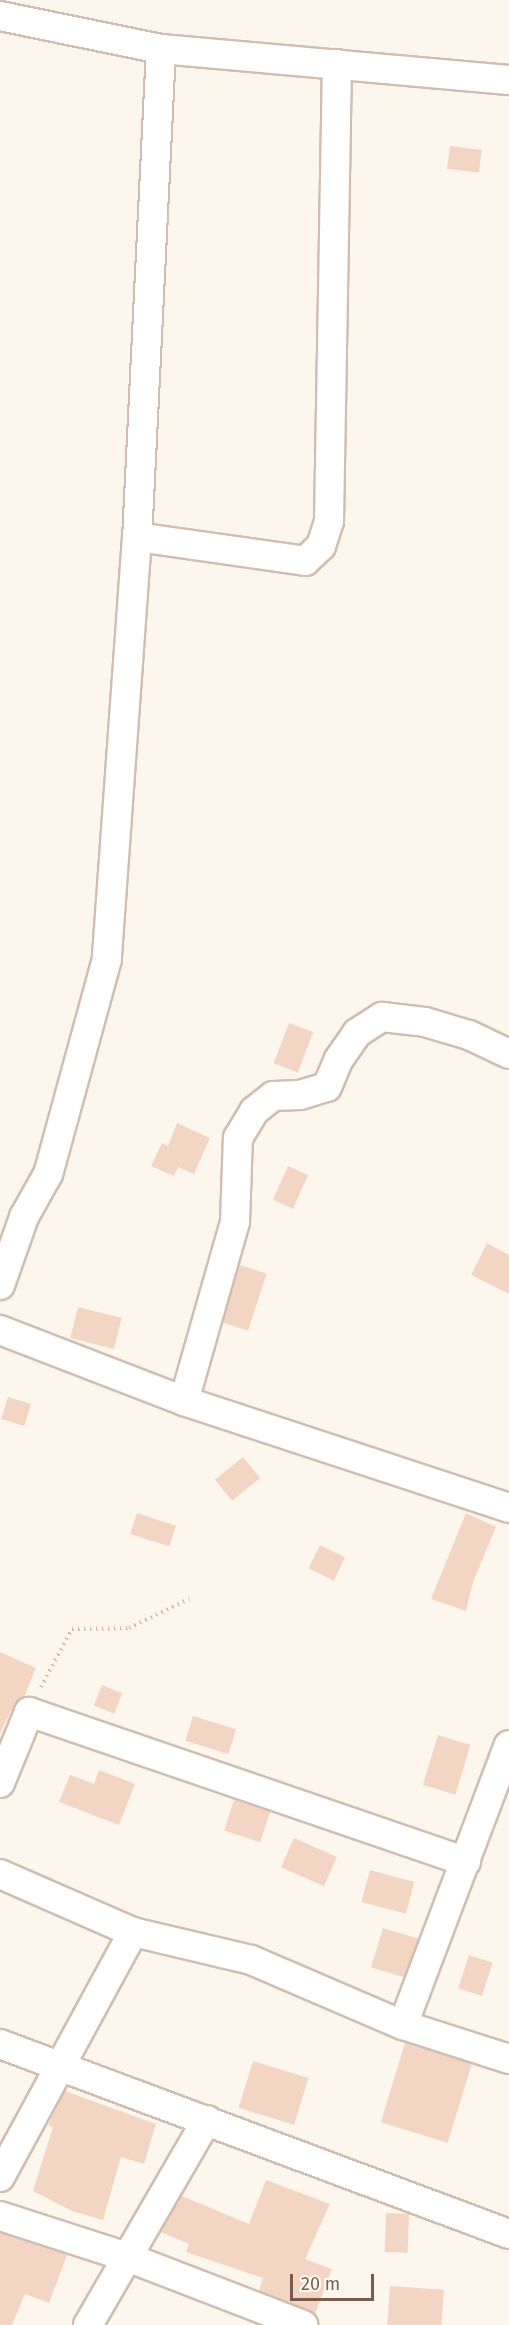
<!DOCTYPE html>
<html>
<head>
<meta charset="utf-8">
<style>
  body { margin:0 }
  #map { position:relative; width:509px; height:2325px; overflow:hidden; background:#fdf6ec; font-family:"Fira Sans",sans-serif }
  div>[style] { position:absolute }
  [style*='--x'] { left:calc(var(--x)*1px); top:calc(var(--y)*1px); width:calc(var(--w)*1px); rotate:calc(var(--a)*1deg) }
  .building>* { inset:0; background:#f3d5c3; transform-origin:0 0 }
  .path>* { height:4px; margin-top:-2px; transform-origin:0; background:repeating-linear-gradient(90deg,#d9b8a5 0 1.5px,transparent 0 6px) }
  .roads { filter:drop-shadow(2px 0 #d1beb0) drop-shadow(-2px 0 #d1beb0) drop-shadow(0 2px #d1beb0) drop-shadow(0 -2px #d1beb0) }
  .minor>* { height:28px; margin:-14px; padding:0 14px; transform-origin:14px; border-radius:14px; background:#fff }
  span { translate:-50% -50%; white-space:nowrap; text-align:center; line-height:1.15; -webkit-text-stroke:5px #fffaf3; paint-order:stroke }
  .scale { position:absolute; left:290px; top:2274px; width:84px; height:27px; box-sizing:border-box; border:3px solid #7a5c4d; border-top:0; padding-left:8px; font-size:18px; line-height:21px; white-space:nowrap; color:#7a5c4d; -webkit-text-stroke:4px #fffaf3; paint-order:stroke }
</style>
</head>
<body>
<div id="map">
  <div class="building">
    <div style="left:450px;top:146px;width:32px;height:23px;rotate:7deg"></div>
    <div style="left:289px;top:1023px;width:26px;height:43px;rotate:21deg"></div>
    <div style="clip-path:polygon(177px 1123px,210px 1138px,194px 1174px,178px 1167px,174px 1176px,151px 1166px,162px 1143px,168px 1146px)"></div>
    <div style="left:288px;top:1166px;width:22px;height:37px;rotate:24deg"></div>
    <div style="clip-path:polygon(487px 1243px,509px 1255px,509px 1294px,471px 1275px)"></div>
    <div style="left:240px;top:1265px;width:28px;height:60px;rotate:18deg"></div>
    <div style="left:78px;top:1307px;width:45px;height:32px;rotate:14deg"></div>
    <div style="left:8px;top:1397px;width:24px;height:23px;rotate:17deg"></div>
    <div style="left:243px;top:1457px;width:27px;height:36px;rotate:51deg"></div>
    <div style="left:137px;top:1513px;width:41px;height:22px;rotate:18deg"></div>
    <div style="clip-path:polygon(466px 1513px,496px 1527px,473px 1582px,466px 1611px,431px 1599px)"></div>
    <div style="left:320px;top:1545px;width:28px;height:26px;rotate:26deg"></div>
    <div style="clip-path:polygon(0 1652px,36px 1668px,24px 1697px,14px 1705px,0 1733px)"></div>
    <div style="left:102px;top:1685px;width:22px;height:22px;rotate:22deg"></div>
    <div style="left:193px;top:1716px;width:45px;height:26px;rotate:17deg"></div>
    <div style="left:438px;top:1735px;width:34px;height:52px;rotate:17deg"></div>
    <div style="clip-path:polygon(99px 1770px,135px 1784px,119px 1825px,59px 1802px,70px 1775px,94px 1784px)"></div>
    <div style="left:234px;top:1800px;width:38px;height:32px;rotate:18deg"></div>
    <div style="left:294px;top:1838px;width:47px;height:32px;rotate:24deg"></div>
    <div style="left:370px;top:1870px;width:46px;height:33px;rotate:15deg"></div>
    <div style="left:383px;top:1928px;width:37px;height:41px;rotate:17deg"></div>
    <div style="left:469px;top:1955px;width:25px;height:35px;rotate:18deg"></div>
    <div style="left:405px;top:2043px;width:70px;height:83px;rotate:17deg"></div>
    <div style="left:253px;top:2061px;width:58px;height:49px;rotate:17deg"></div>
    <div style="clip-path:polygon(65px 2091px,156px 2124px,144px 2164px,121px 2157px,103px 2220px,72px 2211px,33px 2191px,53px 2127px,48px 2125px)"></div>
    <div style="clip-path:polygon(266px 2180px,330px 2204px,305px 2259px,332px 2269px,315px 2314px,259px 2290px,263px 2278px,186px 2252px,189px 2244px,161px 2232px,182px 2196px,249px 2224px)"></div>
    <div style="left:386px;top:2213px;width:23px;height:39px;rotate:2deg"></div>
    <div style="clip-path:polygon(0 2233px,67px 2255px,49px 2303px,25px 2294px,12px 2325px,0 2325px)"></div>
    <div style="left:390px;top:2286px;width:54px;height:39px;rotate:4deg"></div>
  </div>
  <div class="path">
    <div style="--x:41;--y:1687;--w:66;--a:-61.9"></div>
    <div style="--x:72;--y:1629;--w:57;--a:-1"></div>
    <div style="--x:129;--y:1628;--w:67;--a:-25.8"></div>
  </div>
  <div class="roads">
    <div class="minor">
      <div style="--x:0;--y:16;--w:164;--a:11.6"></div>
      <div style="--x:161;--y:49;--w:489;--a:92.8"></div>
      <div style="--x:137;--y:537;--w:423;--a:94.1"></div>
      <div style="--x:107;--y:959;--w:223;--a:105.3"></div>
      <div style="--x:48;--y:1174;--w:49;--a:119.2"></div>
      <div style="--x:24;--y:1217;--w:72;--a:109.4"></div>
      <div style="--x:161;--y:49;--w:349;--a:5.1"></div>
      <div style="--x:137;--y:537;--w:170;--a:8.1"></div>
      <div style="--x:305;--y:561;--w:22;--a:-43"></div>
      <div style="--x:321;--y:546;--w:26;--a:-72"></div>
      <div style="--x:329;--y:521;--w:457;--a:-89"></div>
      <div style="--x:0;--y:1330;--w:197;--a:21.1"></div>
      <div style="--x:184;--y:1401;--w:342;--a:18.2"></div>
      <div style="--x:184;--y:1401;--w:186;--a:-74.1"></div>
      <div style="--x:235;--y:1222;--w:84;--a:-88"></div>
      <div style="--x:238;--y:1138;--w:31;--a:-59"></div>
      <div style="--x:254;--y:1111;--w:24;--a:-38"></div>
      <div style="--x:273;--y:1096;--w:27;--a:-2"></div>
      <div style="--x:300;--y:1095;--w:28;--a:-17"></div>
      <div style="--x:327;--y:1087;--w:30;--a:-67"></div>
      <div style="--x:339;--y:1059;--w:32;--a:-55"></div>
      <div style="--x:357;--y:1033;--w:30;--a:-33"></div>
      <div style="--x:382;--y:1017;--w:43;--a:6.6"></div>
      <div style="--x:425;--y:1022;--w:46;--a:16.5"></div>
      <div style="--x:469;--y:1035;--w:44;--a:25.4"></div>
      <div style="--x:0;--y:1783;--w:77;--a:-67.8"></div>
      <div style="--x:29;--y:1712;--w:462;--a:18.9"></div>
      <div style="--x:0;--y:1874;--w:145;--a:23.6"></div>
      <div style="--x:133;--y:1932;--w:121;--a:13.3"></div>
      <div style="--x:251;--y:1960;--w:165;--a:23.2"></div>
      <div style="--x:403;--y:2025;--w:111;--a:17.8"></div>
      <div style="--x:403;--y:2025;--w:299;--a:-69.3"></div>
      <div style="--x:0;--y:2044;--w:543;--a:20.47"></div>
      <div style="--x:0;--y:2177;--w:279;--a:-61.5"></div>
      <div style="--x:0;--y:2216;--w:133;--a:17.9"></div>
      <div style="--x:127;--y:2257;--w:189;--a:21.1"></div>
      <div style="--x:88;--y:2325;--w:237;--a:-59.9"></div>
    </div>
  </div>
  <div class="scale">20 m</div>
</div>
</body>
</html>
